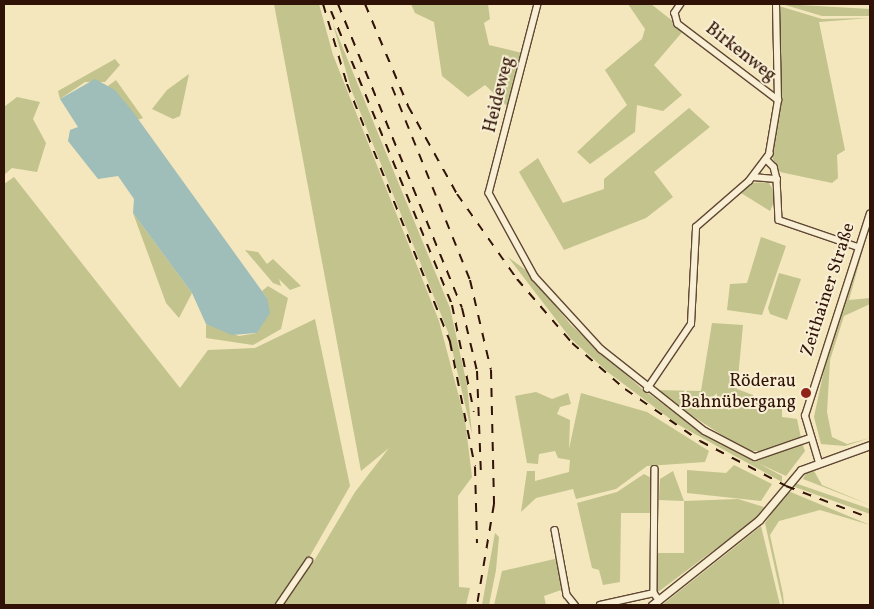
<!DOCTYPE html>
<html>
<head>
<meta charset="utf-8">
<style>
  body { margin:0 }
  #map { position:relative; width:874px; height:609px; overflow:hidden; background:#f4e6bd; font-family:Vollkorn,serif }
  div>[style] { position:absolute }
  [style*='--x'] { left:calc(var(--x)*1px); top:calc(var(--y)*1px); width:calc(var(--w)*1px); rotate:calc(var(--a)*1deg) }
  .green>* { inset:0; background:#c2c38d }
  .water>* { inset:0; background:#9fbdb9 }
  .roads { filter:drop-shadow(1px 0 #614734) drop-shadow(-1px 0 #614734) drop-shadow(0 1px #614734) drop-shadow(0 -1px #614734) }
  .minor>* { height:5.5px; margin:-2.75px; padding:0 2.75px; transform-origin:2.75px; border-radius:2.75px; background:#f8efd4 }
  .tertiary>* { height:7px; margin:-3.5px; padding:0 3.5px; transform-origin:3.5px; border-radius:3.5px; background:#f8efd4 }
  .rail>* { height:2px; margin-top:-1px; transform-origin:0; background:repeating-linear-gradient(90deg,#301207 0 9px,transparent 0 18px) }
  .dots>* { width:14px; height:14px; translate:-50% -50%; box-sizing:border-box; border:2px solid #f8efd4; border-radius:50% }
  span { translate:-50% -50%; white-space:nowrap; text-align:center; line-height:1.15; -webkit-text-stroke:4px #f8efd4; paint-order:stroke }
  .street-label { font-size:18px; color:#301207 }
  .poi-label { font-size:18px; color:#301207 }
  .right { translate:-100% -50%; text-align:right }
  .frame { position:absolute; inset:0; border:5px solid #301207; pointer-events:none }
</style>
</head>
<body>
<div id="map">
  <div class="green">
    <div style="clip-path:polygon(274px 4px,319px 4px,333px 55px,439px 321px,465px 420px,472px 477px,458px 496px,459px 587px,470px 588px,466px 605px,4px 605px,4px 184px,14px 177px,180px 388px,208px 350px,255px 348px,315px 319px,350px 486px,306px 563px,311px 566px,355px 492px,389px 448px,361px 471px)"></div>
    <div style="clip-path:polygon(411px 4px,488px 4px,490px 19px,484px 23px,489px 45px,522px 53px,509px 108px,485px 85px,468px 97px,442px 76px,434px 22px,415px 13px)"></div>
    <div style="clip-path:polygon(628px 4px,651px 4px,684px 30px,654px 65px,682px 95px,663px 111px,637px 105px,635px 132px,590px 164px,577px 152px,627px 105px,605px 70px,642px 39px,645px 29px)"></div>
    <div style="clip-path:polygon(782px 4px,870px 9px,870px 16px,822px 16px)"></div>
    <div style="clip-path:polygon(779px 6px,822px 19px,870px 18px,819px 22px,845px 150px,837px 155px,838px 178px,832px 183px,780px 172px,772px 157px,781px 104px)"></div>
    <div style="clip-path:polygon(333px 24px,450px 308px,467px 385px,472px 434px,448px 332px,351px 89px)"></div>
    <div style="clip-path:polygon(115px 59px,120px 65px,105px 82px,85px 82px,60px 99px,58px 91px)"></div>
    <div style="clip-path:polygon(189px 74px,180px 116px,173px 119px,152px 109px,167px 90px)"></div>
    <div style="clip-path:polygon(116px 80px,143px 118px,137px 120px,108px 86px)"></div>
    <div style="clip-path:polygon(17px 97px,40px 102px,33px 119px,46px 143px,37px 172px,12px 168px,4px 175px,4px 107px)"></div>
    <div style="clip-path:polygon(689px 108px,710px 127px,654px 172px,673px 197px,646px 218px,564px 250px,519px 172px,538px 158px,563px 203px,604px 189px,604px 179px)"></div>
    <div style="clip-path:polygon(768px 182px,777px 195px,770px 211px,741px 193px,752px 183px)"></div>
    <div style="clip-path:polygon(133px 213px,192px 293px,179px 318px,166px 303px)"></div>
    <div style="clip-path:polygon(870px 224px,849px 300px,870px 298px,870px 304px,844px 316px,830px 360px,827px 412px,832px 437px,847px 444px,870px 438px,845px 446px,821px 444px,814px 417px,824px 370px)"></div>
    <div style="clip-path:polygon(761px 237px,786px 246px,762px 315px,727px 310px,730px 284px,747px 283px)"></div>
    <div style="clip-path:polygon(245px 250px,258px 252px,267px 264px,273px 259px,301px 286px,290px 290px,279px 279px,281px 286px,273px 283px)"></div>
    <div style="clip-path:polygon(508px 257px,527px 271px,571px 325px,641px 388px,704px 434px,782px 476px,782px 482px,677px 424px,609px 373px,571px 339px)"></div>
    <div style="clip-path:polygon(779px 273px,801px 279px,787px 320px,770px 314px,768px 308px)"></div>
    <div style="clip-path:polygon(268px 286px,288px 298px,281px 329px,253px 345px,206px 338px,206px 324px,239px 336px,257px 333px,267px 298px,262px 291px)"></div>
    <div style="clip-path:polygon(712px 323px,743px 325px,737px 389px,782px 406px,782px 417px,797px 419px,801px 438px,769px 451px,746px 451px,653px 390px,701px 391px)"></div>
    <div style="clip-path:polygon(536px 392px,552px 399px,568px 393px,571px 404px,560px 407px,557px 414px,570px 420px,569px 449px,581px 393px,647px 412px,709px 451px,705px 462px,647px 466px,616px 489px,576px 499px,573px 489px,536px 498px,521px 512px,527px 471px,535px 471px,535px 481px,569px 472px,570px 460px,558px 458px,555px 451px,539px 454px,538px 464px,527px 463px,515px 396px)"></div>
    <div style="clip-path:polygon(802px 443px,805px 451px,786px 476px,751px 460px)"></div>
    <div style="clip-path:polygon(870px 448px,814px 471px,822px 485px,870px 505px,803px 479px,807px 471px)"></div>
    <div style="clip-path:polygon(734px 465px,772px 484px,761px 501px,687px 493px,687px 470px,726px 473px)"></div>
    <div style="clip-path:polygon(673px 471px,684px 501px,738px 499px,764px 507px,754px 520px,658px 592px,658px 553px,684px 553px,684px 501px,659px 500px,660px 479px)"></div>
    <div style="clip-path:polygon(644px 474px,653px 479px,652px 513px,621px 513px,620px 582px,603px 585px,599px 570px,592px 568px,577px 503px,617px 492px)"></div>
    <div style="clip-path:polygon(795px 483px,870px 509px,870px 514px,792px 486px)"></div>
    <div style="clip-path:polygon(788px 491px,870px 525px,820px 510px,779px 521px,770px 535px,783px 594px,784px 605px,783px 605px,765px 523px)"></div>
    <div style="clip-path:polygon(761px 526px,780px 605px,662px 605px,730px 551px)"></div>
    <div style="clip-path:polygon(495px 533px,499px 537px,496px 570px,489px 605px,482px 605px)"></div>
    <div style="clip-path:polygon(559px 558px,564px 589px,544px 596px,546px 605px,494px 605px,502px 571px)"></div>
  </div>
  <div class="water">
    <div style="clip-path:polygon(95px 79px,115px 90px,133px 112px,267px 298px,270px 313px,257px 333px,232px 335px,206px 324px,192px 293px,133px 213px,134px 199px,118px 176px,98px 179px,68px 141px,70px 130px,78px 127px,60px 99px)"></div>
  </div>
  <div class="roads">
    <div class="minor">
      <div style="--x:538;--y:4;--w:195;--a:104.5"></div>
      <div style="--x:489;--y:193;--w:96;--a:61.3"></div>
      <div style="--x:535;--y:277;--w:98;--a:47.5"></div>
      <div style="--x:601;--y:349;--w:132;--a:38.3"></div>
      <div style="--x:705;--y:431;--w:56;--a:27.5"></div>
      <div style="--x:755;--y:457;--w:58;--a:-19.1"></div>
      <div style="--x:681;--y:4;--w:11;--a:124"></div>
      <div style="--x:675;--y:13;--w:11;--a:75"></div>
      <div style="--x:678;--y:24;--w:126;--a:37.2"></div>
      <div style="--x:766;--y:159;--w:11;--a:45"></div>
      <div style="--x:774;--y:167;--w:12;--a:76"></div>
      <div style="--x:753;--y:177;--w:24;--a:5"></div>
      <div style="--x:777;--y:179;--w:41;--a:87.2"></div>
      <div style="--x:779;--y:220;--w:83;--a:18.9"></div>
      <div style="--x:647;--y:389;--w:78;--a:-55.9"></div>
      <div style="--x:691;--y:324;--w:97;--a:-87"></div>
      <div style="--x:696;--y:227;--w:70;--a:-41"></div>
      <div style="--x:749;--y:181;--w:34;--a:-53"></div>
      <div style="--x:769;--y:154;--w:55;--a:-80.5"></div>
      <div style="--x:778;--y:100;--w:96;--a:-91.2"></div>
      <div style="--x:819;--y:463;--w:49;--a:-106.6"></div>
      <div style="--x:805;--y:416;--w:212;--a:-72.2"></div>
      <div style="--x:655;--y:469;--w:124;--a:90.5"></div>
      <div style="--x:654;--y:593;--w:9;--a:54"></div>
      <div style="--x:555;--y:530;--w:66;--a:79.5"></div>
      <div style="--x:567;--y:595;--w:13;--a:51"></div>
      <div style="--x:279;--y:605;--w:53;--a:-55.7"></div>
      <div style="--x:600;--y:605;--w:55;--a:-12.5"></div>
    </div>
    <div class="tertiary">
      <div style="--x:652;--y:605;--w:137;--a:-38.5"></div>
      <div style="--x:759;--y:520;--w:65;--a:-50"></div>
      <div style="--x:801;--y:470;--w:73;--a:-19.9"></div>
    </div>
  </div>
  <div class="rail">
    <div style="--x:323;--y:4;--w:84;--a:73.3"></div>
    <div style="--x:347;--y:84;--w:278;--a:68.2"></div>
    <div style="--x:450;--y:342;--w:127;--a:78.7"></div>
    <div style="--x:475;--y:467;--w:76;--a:88.5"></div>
    <div style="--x:338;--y:4;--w:328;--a:67.8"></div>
    <div style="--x:462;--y:308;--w:65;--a:76.6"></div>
    <div style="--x:477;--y:371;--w:104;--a:87.8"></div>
    <div style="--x:365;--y:4;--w:111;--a:67.1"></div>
    <div style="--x:408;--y:106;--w:101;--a:60.9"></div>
    <div style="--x:457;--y:194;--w:104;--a:54.8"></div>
    <div style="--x:517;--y:279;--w:84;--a:49.3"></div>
    <div style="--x:572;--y:343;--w:70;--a:41"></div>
    <div style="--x:625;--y:389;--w:91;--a:34.7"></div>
    <div style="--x:700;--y:441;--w:97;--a:27.6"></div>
    <div style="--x:786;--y:486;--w:90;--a:20.9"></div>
    <div style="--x:331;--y:11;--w:318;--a:67.6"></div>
    <div style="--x:452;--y:305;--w:109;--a:78.4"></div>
    <div style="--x:392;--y:87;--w:208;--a:68"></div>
    <div style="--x:470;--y:280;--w:92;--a:76.9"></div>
    <div style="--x:491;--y:370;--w:134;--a:88.7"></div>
    <div style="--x:494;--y:504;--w:102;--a:99.6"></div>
  </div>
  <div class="dots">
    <div style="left:806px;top:393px;background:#8f2418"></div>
  </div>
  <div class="street-label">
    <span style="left:740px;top:53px;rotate:38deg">Birkenweg</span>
    <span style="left:500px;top:95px;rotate:-76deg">Heideweg</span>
    <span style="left:829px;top:290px;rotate:-72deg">Zeithainer Straße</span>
  </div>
  <div class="poi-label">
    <span class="right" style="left:796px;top:393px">Röderau<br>Bahnübergang</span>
  </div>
  <div class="frame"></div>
</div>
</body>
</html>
